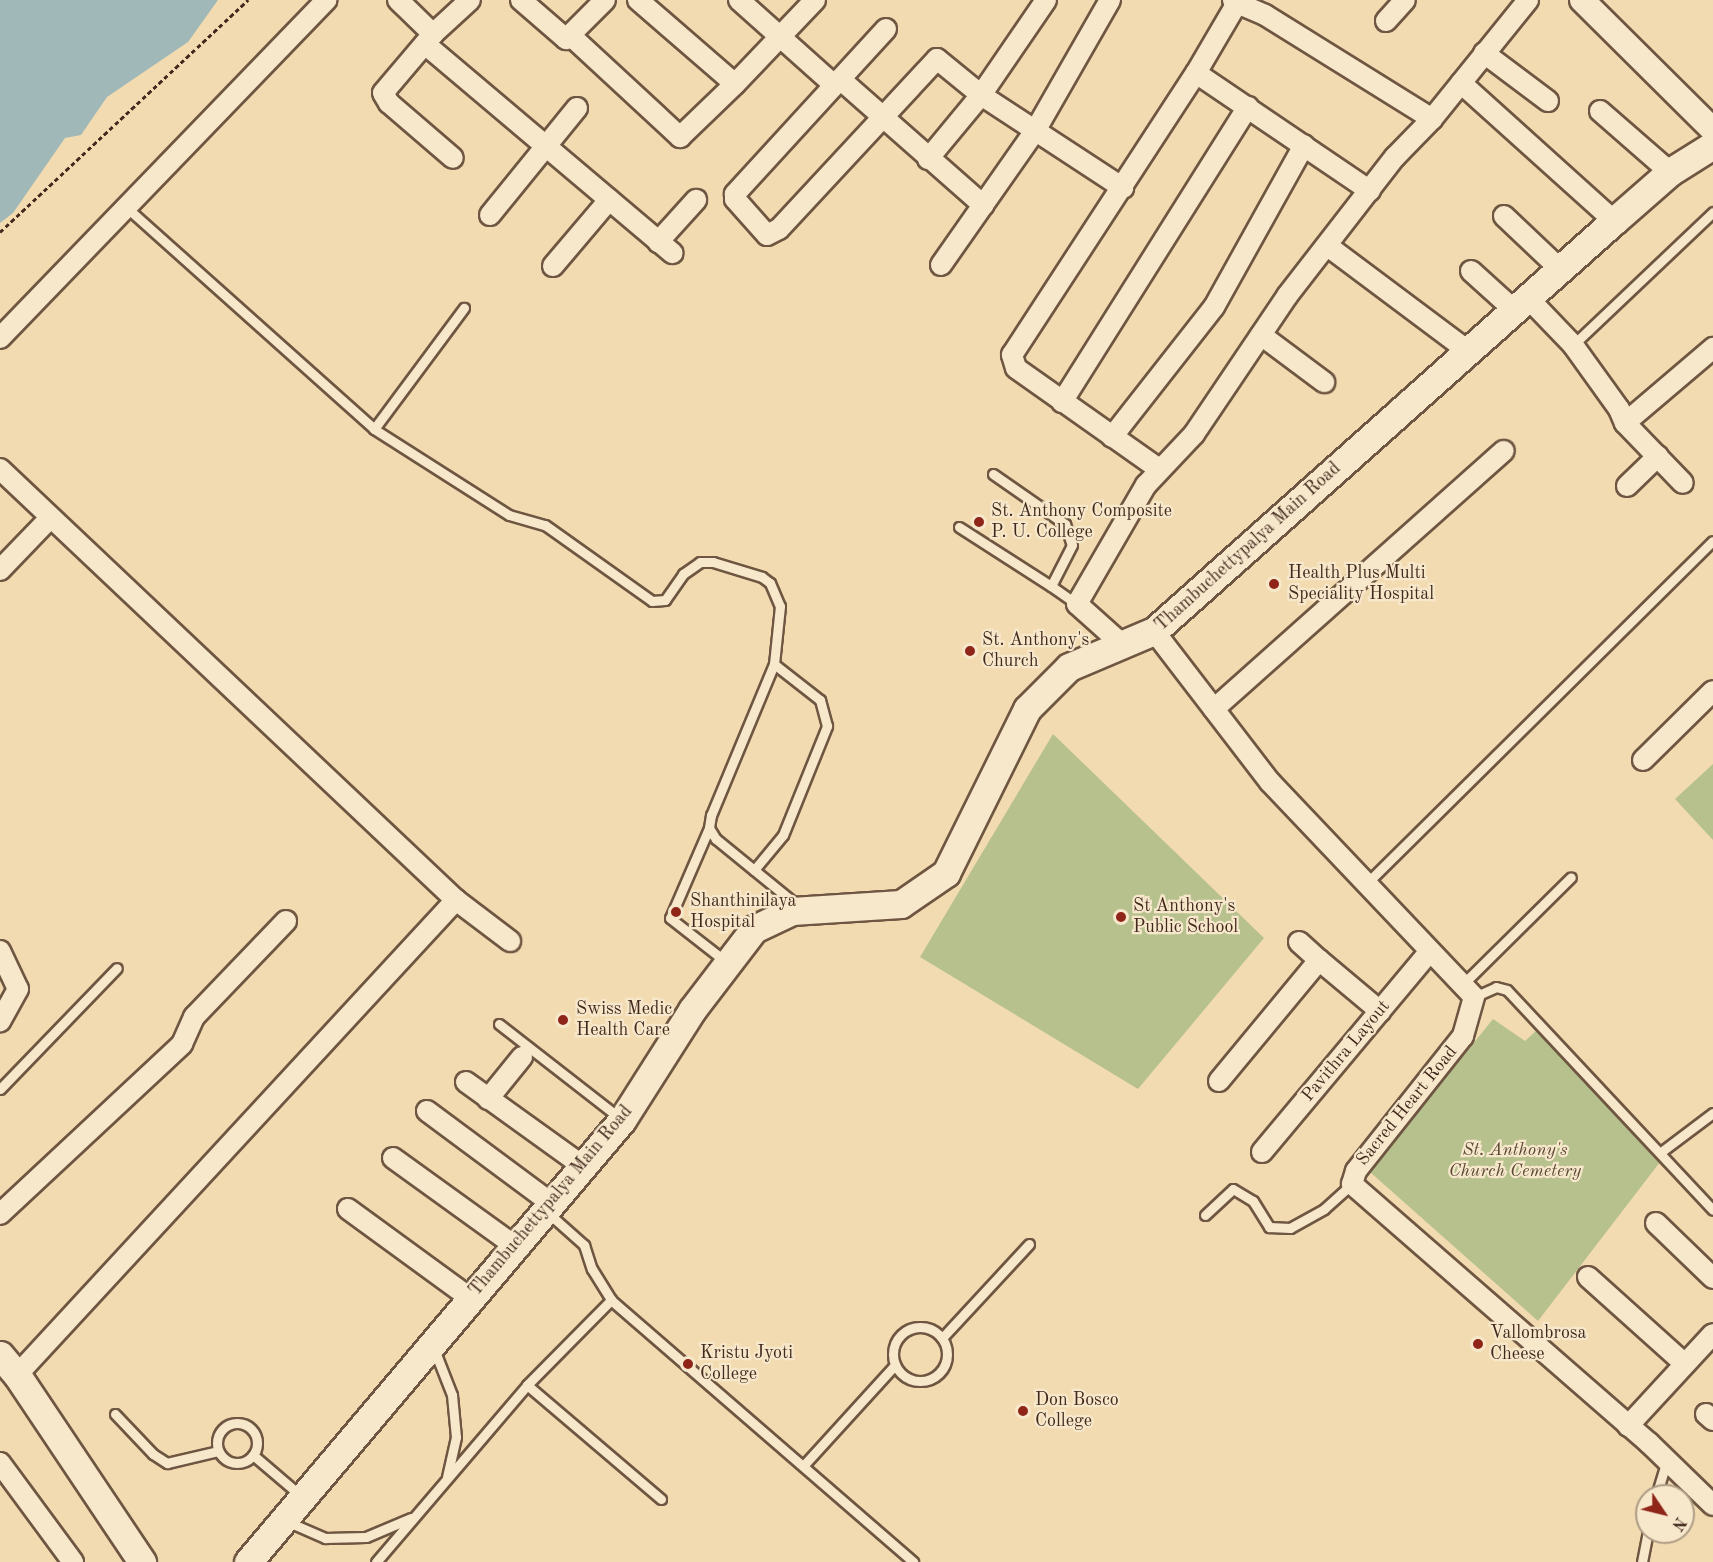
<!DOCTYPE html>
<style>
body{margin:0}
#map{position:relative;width:1713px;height:1562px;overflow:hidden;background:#f2dbb0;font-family:"Old Standard TT",serif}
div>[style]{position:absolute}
.green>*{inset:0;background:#b6c18e}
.water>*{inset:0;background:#a0b8b7}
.path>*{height:3px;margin-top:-1.5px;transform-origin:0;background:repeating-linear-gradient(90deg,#43291d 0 4.5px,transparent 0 7.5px)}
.roads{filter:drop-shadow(2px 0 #6f5642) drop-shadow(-2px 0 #6f5642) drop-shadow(0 2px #6f5642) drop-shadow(0 -2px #6f5642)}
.service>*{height:9px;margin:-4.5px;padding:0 4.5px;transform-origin:4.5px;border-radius:4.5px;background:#f7e8cc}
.service>.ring{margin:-4.5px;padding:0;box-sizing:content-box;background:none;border:9px solid #f7e8cc;border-radius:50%}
.minor>*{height:20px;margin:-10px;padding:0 10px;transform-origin:10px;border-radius:10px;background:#f7e8cc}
.tertiary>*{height:24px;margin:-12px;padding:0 12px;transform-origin:12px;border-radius:12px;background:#f7e8cc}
.secondary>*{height:27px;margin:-13.5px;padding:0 13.5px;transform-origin:13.5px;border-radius:13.5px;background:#f7e8cc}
.dots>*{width:16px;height:16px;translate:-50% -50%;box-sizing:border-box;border:3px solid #f7e8cc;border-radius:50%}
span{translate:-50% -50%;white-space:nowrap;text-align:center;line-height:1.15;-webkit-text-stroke:4.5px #f7e8cc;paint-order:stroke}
.poi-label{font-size:18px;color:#43291d}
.left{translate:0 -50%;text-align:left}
.street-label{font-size:18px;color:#43291d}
.park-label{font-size:18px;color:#5a4734;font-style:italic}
.north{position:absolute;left:1635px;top:1484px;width:60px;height:60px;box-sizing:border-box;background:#f7e8cc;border:2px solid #af9c86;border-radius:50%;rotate:125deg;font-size:16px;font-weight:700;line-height:24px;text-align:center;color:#43291d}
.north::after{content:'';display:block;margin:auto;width:21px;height:27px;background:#8f2418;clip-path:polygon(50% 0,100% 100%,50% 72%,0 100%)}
</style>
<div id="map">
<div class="green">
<div style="clip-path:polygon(1053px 734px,1264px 938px,1138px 1089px,920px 957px)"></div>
<div style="clip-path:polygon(1713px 764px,1713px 840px,1675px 799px)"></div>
<div style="clip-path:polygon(1493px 1019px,1525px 1041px,1537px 1030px,1660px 1162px,1538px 1321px,1370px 1172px)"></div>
</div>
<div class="water">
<div style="clip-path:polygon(0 0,218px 0,188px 42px,107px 97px,81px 135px,65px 138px,13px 213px,0 223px)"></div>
</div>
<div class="path">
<div style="left:0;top:232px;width:340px;rotate:-43.1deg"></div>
</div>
<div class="roads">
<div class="service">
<div style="left:126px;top:207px;width:333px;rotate:41.8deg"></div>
<div style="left:374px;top:429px;width:160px;rotate:32.5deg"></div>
<div style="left:509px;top:515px;width:37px;rotate:16deg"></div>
<div style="left:545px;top:525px;width:131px;rotate:35.4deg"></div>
<div style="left:652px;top:601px;width:13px;rotate:-4deg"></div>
<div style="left:665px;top:600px;width:32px;rotate:-55deg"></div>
<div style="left:683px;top:574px;width:21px;rotate:-35deg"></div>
<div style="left:700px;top:562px;width:13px"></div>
<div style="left:713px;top:562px;width:51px;rotate:17deg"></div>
<div style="left:762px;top:577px;width:10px;rotate:37deg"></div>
<div style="left:770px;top:583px;width:25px;rotate:67deg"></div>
<div style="left:780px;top:606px;width:58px;rotate:95.9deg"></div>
<div style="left:774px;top:664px;width:164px;rotate:112.6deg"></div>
<div style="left:711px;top:815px;width:13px;rotate:99deg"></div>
<div style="left:709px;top:828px;width:13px;rotate:58deg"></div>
<div style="left:716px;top:839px;width:104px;rotate:39.2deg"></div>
<div style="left:1573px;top:345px;width:193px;rotate:-43.5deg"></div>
<div style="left:374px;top:429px;width:151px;rotate:-53.4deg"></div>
<div style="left:993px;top:474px;width:88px;rotate:34.8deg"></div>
<div style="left:1065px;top:524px;width:22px;rotate:72deg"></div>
<div style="left:1072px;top:545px;width:46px;rotate:117.1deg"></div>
<div style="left:1051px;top:586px;width:32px;rotate:35deg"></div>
<div style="left:959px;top:527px;width:109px;rotate:32.7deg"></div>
<div style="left:709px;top:828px;width:98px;rotate:113.4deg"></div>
<div style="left:670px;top:918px;width:70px;rotate:38deg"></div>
<div style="left:754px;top:870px;width:45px;rotate:-50.4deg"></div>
<div style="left:783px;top:835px;width:118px;rotate:-68deg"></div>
<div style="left:827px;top:726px;width:27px;rotate:-105deg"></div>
<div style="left:820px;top:700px;width:58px;rotate:-142deg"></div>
<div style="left:1367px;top:883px;width:486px;rotate:-44.7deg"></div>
<div style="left:1462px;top:985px;width:153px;rotate:-44.7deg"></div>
<div style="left:1474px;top:997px;width:24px;rotate:-24deg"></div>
<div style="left:1496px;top:987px;width:11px;rotate:15deg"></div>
<div style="left:1507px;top:990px;width:301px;rotate:46.9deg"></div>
<div style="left:499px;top:1024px;width:155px;rotate:37.9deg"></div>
<div style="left:0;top:1089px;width:168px;rotate:-46deg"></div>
<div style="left:1661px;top:1152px;width:65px;rotate:-36.9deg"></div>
<div style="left:547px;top:1212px;width:50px;rotate:41.7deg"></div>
<div style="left:584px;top:1245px;width:25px;rotate:72deg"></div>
<div style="left:592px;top:1269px;width:36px;rotate:58deg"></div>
<div style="left:1205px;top:1215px;width:38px;rotate:-43deg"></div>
<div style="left:1233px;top:1189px;width:23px;rotate:31deg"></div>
<div style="left:1253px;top:1201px;width:31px;rotate:58deg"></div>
<div style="left:1269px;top:1227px;width:21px;rotate:3deg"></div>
<div style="left:1290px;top:1228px;width:39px;rotate:-29deg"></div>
<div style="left:1324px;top:1209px;width:38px;rotate:-42deg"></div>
<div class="ring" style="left:893px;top:1327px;width:45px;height:45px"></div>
<div style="left:942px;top:1338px;width:128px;rotate:-47.2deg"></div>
<div style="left:434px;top:1349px;width:49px;rotate:68.6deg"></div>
<div style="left:452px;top:1395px;width:42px;rotate:84.6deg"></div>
<div style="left:456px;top:1437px;width:41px;rotate:102.7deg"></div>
<div style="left:527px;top:1385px;width:120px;rotate:-45.3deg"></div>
<div style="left:611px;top:1300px;width:400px;rotate:40.9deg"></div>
<div style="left:115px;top:1414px;width:55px;rotate:46.5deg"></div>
<div style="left:153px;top:1454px;width:17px;rotate:33deg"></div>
<div style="left:167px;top:1463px;width:52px;rotate:-13.2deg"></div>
<div class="ring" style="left:217px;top:1423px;width:31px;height:31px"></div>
<div style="left:253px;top:1455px;width:63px;rotate:40.5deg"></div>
<div style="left:803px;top:1466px;width:137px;rotate:-47.7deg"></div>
<div style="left:1656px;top:1496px;width:38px;rotate:-73deg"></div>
<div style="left:286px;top:1521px;width:43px;rotate:23.6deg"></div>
<div style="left:325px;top:1538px;width:41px;rotate:-1.4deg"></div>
<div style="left:366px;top:1537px;width:49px;rotate:-22.9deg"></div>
<div style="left:376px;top:1562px;width:233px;rotate:-49.5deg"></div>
<div style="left:527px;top:1385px;width:176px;rotate:40.4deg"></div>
<div style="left:1642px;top:1562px;width:31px;rotate:-79deg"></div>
</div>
<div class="minor">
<div style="left:398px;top:0;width:49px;rotate:44.2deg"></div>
<div style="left:433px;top:34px;width:50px;rotate:-42.6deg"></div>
<div style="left:521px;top:0;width:60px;rotate:40.9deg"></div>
<div style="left:566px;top:39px;width:55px;rotate:-45deg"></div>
<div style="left:638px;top:0;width:128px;rotate:40.9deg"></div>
<div style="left:735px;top:84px;width:116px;rotate:-46.4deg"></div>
<div style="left:739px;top:0;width:127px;rotate:41.8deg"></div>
<div style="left:1237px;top:3px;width:30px;rotate:23deg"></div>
<div style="left:1265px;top:15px;width:197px;rotate:31.9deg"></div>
<div style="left:1386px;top:21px;width:28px;rotate:-48deg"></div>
<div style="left:886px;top:29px;width:224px;rotate:132.5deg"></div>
<div style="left:735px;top:194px;width:5px;rotate:90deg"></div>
<div style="left:735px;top:199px;width:48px;rotate:48.4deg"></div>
<div style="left:767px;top:235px;width:13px;rotate:-27deg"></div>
<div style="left:779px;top:229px;width:232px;rotate:-47.1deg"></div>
<div style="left:937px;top:59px;width:57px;rotate:39.3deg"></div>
<div style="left:981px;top:95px;width:170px;rotate:33.2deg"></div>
<div style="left:433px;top:34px;width:77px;rotate:130.3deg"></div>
<div style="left:383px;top:93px;width:12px;rotate:59deg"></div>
<div style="left:389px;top:103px;width:84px;rotate:40.7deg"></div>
<div style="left:571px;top:36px;width:149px;rotate:42.8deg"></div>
<div style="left:680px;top:137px;width:76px;rotate:-43.9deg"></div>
<div style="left:425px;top:44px;width:324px;rotate:40.2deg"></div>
<div style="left:1484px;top:53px;width:80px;rotate:36.9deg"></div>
<div style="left:1196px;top:73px;width:210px;rotate:34.1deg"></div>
<div style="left:840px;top:79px;width:191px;rotate:41.4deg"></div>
<div style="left:1461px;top:83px;width:206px;rotate:42deg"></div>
<div style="left:1600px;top:111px;width:93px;rotate:41.1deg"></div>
<div style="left:928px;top:159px;width:83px;rotate:-50.4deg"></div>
<div style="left:981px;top:95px;width:115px;rotate:-55.6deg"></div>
<div style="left:490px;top:215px;width:138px;rotate:-50.9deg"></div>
<div style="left:1504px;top:216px;width:77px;rotate:43.4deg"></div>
<div style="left:658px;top:242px;width:57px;rotate:-47.9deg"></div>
<div style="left:1329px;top:247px;width:174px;rotate:36.8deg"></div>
<div style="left:941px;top:265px;width:164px;rotate:-55deg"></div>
<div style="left:1035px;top:131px;width:151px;rotate:-60.2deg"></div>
<div style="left:553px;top:266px;width:87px;rotate:-49.7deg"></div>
<div style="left:1471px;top:271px;width:58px;rotate:42.2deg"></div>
<div style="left:1528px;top:298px;width:65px;rotate:46.2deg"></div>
<div style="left:1573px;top:345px;width:79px;rotate:54.3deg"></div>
<div style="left:1619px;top:409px;width:15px;rotate:67deg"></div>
<div style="left:1625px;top:423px;width:83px;rotate:46deg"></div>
<div style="left:1261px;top:335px;width:79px;rotate:36.7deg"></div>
<div style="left:0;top:338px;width:470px;rotate:-46deg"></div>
<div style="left:1062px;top:402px;width:349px;rotate:-57.8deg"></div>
<div style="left:1625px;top:423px;width:116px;rotate:-40.4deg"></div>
<div style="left:1112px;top:437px;width:165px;rotate:-51.9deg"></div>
<div style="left:1214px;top:307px;width:185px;rotate:-60.9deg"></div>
<div style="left:0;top:469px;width:627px;rotate:43.39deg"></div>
<div style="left:456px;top:900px;width:68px;rotate:37.2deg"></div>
<div style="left:1159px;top:469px;width:175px;rotate:-144.8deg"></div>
<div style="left:1016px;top:368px;width:14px;rotate:-107deg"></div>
<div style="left:1012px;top:355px;width:337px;rotate:-56.9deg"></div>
<div style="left:1196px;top:73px;width:81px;rotate:-59.6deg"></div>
<div style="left:1237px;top:3px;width:5px;rotate:-143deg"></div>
<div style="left:1627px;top:486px;width:43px;rotate:-44.1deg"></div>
<div style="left:0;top:570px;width:72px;rotate:-46.1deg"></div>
<div style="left:1154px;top:631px;width:190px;rotate:52.5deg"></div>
<div style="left:1270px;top:782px;width:296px;rotate:46.5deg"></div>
<div style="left:1474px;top:997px;width:41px;rotate:105.8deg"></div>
<div style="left:1463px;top:1036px;width:172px;rotate:128.4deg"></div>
<div style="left:1356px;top:1171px;width:14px;rotate:107deg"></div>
<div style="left:1352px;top:1184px;width:394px;rotate:41.1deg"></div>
<div style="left:1649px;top:1443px;width:89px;rotate:44.1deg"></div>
<div style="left:1124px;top:646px;width:63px;rotate:-138.2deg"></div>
<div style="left:1077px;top:604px;width:138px;rotate:-59.9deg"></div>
<div style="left:1146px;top:485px;width:70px;rotate:-46.7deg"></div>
<div style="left:1194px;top:434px;width:166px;rotate:-56deg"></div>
<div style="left:1287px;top:296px;width:176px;rotate:-52.2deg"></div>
<div style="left:1395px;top:157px;width:53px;rotate:-45.8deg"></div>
<div style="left:1432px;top:119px;width:153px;rotate:-51.1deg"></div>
<div style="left:1214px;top:709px;width:388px;rotate:-41.7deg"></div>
<div style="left:1643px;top:760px;width:98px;rotate:-44.6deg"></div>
<div style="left:1299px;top:942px;width:27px;rotate:42deg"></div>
<div style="left:0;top:951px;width:42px;rotate:64.7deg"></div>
<div style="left:18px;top:989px;width:37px;rotate:119deg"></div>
<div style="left:1219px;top:1081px;width:157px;rotate:-50.4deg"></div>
<div style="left:1319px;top:960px;width:80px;rotate:39.9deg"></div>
<div style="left:466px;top:1082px;width:144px;rotate:35.7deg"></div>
<div style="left:488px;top:1099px;width:54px;rotate:-51deg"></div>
<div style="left:427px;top:1111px;width:154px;rotate:36.6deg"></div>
<div style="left:1262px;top:1152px;width:262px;rotate:-50.1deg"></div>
<div style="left:393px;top:1158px;width:150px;rotate:35.8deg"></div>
<div style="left:348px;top:1209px;width:151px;rotate:36.1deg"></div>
<div style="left:0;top:1214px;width:249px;rotate:-43deg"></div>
<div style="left:182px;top:1044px;width:30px;rotate:-66deg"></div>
<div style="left:194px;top:1017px;width:133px;rotate:-46.2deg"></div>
<div style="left:1656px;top:1223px;width:79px;rotate:44deg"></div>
<div style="left:1588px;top:1277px;width:130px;rotate:41.9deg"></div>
<div style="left:17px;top:1375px;width:647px;rotate:-47.26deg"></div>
<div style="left:1706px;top:1414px;width:9px;rotate:41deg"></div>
<div style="left:1628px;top:1426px;width:125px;rotate:-47.3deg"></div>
<div style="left:0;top:1463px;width:123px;rotate:53.6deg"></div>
</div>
<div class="tertiary">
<div style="left:1582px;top:0;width:185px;rotate:44.8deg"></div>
</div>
<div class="secondary">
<div style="left:0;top:1355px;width:26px;rotate:50deg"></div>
<div style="left:17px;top:1375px;width:225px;rotate:56.2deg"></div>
<div style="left:248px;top:1562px;width:579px;rotate:-49.76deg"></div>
<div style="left:622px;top:1120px;width:130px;rotate:-57.5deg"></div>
<div style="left:692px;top:1010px;width:102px;rotate:-52.6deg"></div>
<div style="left:754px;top:929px;width:42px;rotate:-25.3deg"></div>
<div style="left:792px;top:911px;width:109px;rotate:-3.7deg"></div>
<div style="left:901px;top:904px;width:55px;rotate:-34.6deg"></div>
<div style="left:946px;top:873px;width:183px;rotate:-63.7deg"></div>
<div style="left:1027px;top:709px;width:59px;rotate:-45deg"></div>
<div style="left:1069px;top:667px;width:92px;rotate:-23deg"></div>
<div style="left:1154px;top:631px;width:616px;rotate:-41.71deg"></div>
<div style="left:1614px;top:221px;width:74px;rotate:-41.2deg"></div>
<div style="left:1670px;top:172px;width:51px;rotate:-32.1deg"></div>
</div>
</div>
<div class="dots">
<div style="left:979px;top:522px;background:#8f2418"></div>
<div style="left:1274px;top:584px;background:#8f2418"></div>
<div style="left:970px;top:651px;background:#8f2418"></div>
<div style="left:676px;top:912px;background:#8f2418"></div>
<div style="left:1121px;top:917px;background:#8f2418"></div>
<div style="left:563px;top:1020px;background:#8f2418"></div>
<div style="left:1478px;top:1344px;background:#8f2418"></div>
<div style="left:688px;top:1364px;background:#8f2418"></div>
<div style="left:1023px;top:1411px;background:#8f2418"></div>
</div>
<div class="poi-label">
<span class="left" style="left:991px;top:522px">St. Anthony Composite<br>P. U. College</span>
<span class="left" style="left:1288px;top:584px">Health Plus Multi<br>Speciality Hospital</span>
<span class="left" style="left:982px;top:651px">St. Anthony's<br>Church</span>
<span class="left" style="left:690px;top:912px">Shanthinilaya<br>Hospital</span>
<span class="left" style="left:1133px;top:917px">St Anthony's<br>Public School</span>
<span class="left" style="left:576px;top:1020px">Swiss Medic<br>Health Care</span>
<span class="left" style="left:1490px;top:1344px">Vallombrosa<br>Cheese</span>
<span class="left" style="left:700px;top:1364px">Kristu Jyoti<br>College</span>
<span class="left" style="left:1035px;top:1411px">Don Bosco<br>College</span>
</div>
<div class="street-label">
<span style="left:1248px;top:547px;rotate:-42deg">Thambuchettypalya Main Road</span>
<span style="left:1346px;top:1051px;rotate:-50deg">Pavithra Layout</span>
<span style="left:1407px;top:1106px;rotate:-51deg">Sacred Heart Road</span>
<span style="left:551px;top:1201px;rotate:-50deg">Thambuchettypalya Main Road</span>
</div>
<div class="park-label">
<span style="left:1515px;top:1161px">St. Anthony's<br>Church Cemetery</span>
</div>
<div class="north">N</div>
</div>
